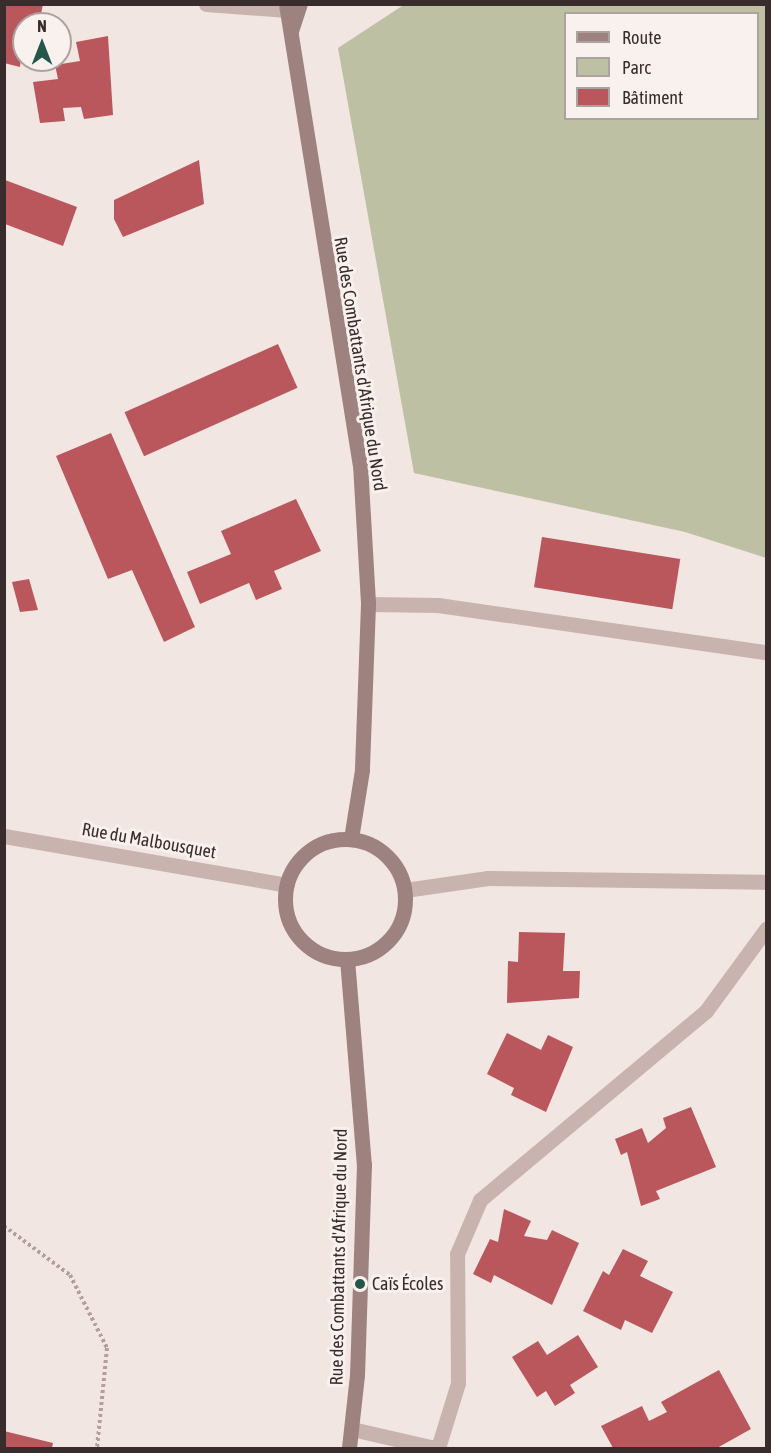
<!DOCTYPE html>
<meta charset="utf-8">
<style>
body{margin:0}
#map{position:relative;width:771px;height:1453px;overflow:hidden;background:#f2e6e2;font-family:"Asap Condensed",sans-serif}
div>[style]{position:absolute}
.green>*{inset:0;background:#bec0a3}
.building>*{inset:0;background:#ba575c;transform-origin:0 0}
.path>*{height:4px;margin-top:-2px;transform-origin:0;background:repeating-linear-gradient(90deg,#b59d99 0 3px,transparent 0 6px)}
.lane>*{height:15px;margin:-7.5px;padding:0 7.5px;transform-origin:7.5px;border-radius:7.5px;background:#c9b3af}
.street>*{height:15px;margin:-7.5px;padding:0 7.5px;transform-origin:7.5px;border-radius:7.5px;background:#c9b3af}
.secondary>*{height:15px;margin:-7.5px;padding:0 7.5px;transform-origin:7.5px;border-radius:7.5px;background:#9d8280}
.secondary>.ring{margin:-7.5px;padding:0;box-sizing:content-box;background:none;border:15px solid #9d8280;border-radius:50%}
.dots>*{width:16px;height:16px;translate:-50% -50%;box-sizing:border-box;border:3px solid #f9f1ee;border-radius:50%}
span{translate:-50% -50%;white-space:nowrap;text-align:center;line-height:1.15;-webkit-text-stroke:6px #f9f1ee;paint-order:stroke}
.street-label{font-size:18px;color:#392c2c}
.poi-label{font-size:18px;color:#392c2c}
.left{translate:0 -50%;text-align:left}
.frame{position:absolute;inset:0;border:6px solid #392c2c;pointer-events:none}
.legend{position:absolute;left:564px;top:12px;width:195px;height:108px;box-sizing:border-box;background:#f9f1ee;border:2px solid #aca2a0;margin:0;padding:8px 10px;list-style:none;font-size:18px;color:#392c2c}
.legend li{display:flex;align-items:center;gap:12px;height:30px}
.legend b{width:30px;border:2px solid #aca2a0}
.north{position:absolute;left:12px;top:12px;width:60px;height:60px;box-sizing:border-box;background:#f9f1ee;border:2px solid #aca2a0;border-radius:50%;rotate:0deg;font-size:16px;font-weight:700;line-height:24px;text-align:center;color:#392c2c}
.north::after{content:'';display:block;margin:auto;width:21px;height:27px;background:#25564b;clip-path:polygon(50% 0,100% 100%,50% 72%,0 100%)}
</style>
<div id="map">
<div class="green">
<div style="clip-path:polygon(evenodd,405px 4px,766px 5px,766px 558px,685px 532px,414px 473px,338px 48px,405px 4px,566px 14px,758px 14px,758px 118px,566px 118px,566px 14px)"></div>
</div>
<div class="building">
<div style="clip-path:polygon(4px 4px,43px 4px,39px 24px,24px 24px,20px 67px,4px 63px)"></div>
<div style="clip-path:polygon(108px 36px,113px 115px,84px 119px,81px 107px,63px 108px,65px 121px,40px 123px,33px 82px,58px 79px,55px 65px,80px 61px,76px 42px)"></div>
<div style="clip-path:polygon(199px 160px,204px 204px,123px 237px,114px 219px,114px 200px)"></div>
<div style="clip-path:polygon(5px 180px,77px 207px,63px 246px,5px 224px)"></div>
<div style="left:278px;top:344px;width:48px;height:168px;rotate:66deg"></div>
<div style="clip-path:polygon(111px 433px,195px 627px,164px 642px,132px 570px,108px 579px,56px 456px)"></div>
<div style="clip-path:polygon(296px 499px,321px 551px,274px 571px,282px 589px,256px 600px,249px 583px,200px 604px,187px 572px,231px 554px,221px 531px)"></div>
<div style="left:542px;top:537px;width:140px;height:51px;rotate:9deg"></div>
<div style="clip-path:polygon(29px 579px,38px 610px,20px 612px,12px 582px)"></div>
<div style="clip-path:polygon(519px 932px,565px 933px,563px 971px,580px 971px,579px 998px,507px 1003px,508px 961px,518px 962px)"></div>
<div style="clip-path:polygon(507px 1033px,541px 1050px,548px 1035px,573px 1047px,546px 1112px,511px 1095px,514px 1088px,487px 1074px)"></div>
<div style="clip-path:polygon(691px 1107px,716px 1167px,656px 1191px,660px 1199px,641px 1206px,627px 1152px,621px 1155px,615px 1139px,642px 1128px,648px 1143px,666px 1128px,663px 1118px)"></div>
<div style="clip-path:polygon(504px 1209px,531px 1221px,524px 1236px,547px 1240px,552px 1230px,579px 1243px,552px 1305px,494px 1275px,491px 1283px,473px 1274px,490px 1239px,498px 1242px)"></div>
<div style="clip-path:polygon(623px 1249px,648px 1261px,640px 1276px,673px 1292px,652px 1333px,625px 1320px,621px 1330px,583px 1311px,603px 1271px,609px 1275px)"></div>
<div style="clip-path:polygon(578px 1335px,598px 1367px,570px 1385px,575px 1393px,555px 1406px,546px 1391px,537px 1397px,512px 1357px,538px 1341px,547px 1355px)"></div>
<div style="clip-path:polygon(719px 1370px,751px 1429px,717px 1448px,613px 1448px,601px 1426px,642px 1406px,649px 1421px,667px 1412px,661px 1402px)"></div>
<div style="clip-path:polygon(4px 1431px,53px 1443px,52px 1448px,4px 1448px)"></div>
</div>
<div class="path">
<div style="left:4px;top:1226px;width:82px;rotate:36.6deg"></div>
<div style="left:70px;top:1275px;width:82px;rotate:63.1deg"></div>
<div style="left:107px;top:1348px;width:100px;rotate:95.7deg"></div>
</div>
<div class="lane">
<div style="left:352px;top:1429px;width:84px;rotate:13deg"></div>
<div style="left:438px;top:1448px;width:68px;rotate:-72.9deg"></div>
<div style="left:458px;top:1383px;width:129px;rotate:-90.4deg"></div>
<div style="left:457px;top:1254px;width:59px;rotate:-66.9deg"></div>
<div style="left:480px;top:1200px;width:295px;rotate:-39.9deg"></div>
<div style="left:706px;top:1011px;width:102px;rotate:-53.8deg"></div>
</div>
<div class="street">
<div style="left:206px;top:4px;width:81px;rotate:4.2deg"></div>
<div style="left:368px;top:604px;width:70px;rotate:0.8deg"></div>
<div style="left:438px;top:605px;width:331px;rotate:8.2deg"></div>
<div style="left:4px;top:836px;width:287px;rotate:9.8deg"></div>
<div style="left:405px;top:890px;width:84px;rotate:-8.2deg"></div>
<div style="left:488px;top:878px;width:278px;rotate:0.8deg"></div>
</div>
<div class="secondary">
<div style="left:286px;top:4px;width:466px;rotate:80.9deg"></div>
<div style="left:360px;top:464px;width:140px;rotate:86.7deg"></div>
<div style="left:368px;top:604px;width:166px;rotate:92.1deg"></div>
<div style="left:362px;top:770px;width:70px;rotate:99.1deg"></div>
<div style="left:291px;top:31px;width:28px;rotate:-72deg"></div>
<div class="ring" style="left:285px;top:839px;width:105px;height:105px"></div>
<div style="left:347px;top:959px;width:206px;rotate:85.3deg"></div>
<div style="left:364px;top:1164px;width:211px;rotate:91.9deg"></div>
<div style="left:357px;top:1375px;width:73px;rotate:96.3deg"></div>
</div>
<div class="dots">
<div style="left:360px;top:1284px;background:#25564b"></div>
</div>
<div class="street-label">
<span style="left:360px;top:364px;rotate:81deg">Rue des Combattants d'Afrique du Nord</span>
<span style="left:149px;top:841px;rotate:10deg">Rue du Malbousquet</span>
<span style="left:339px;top:1257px;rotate:-89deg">Rue des Combattants d'Afrique du Nord</span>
</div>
<div class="poi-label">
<span class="left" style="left:372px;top:1284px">Caïs Écoles</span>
</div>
<div class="frame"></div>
<ul class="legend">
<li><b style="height:8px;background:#9d8280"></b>Route</li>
<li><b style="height:16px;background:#bec0a3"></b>Parc</li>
<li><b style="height:16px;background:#ba575c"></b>Bâtiment</li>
</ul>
<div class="north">N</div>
</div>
